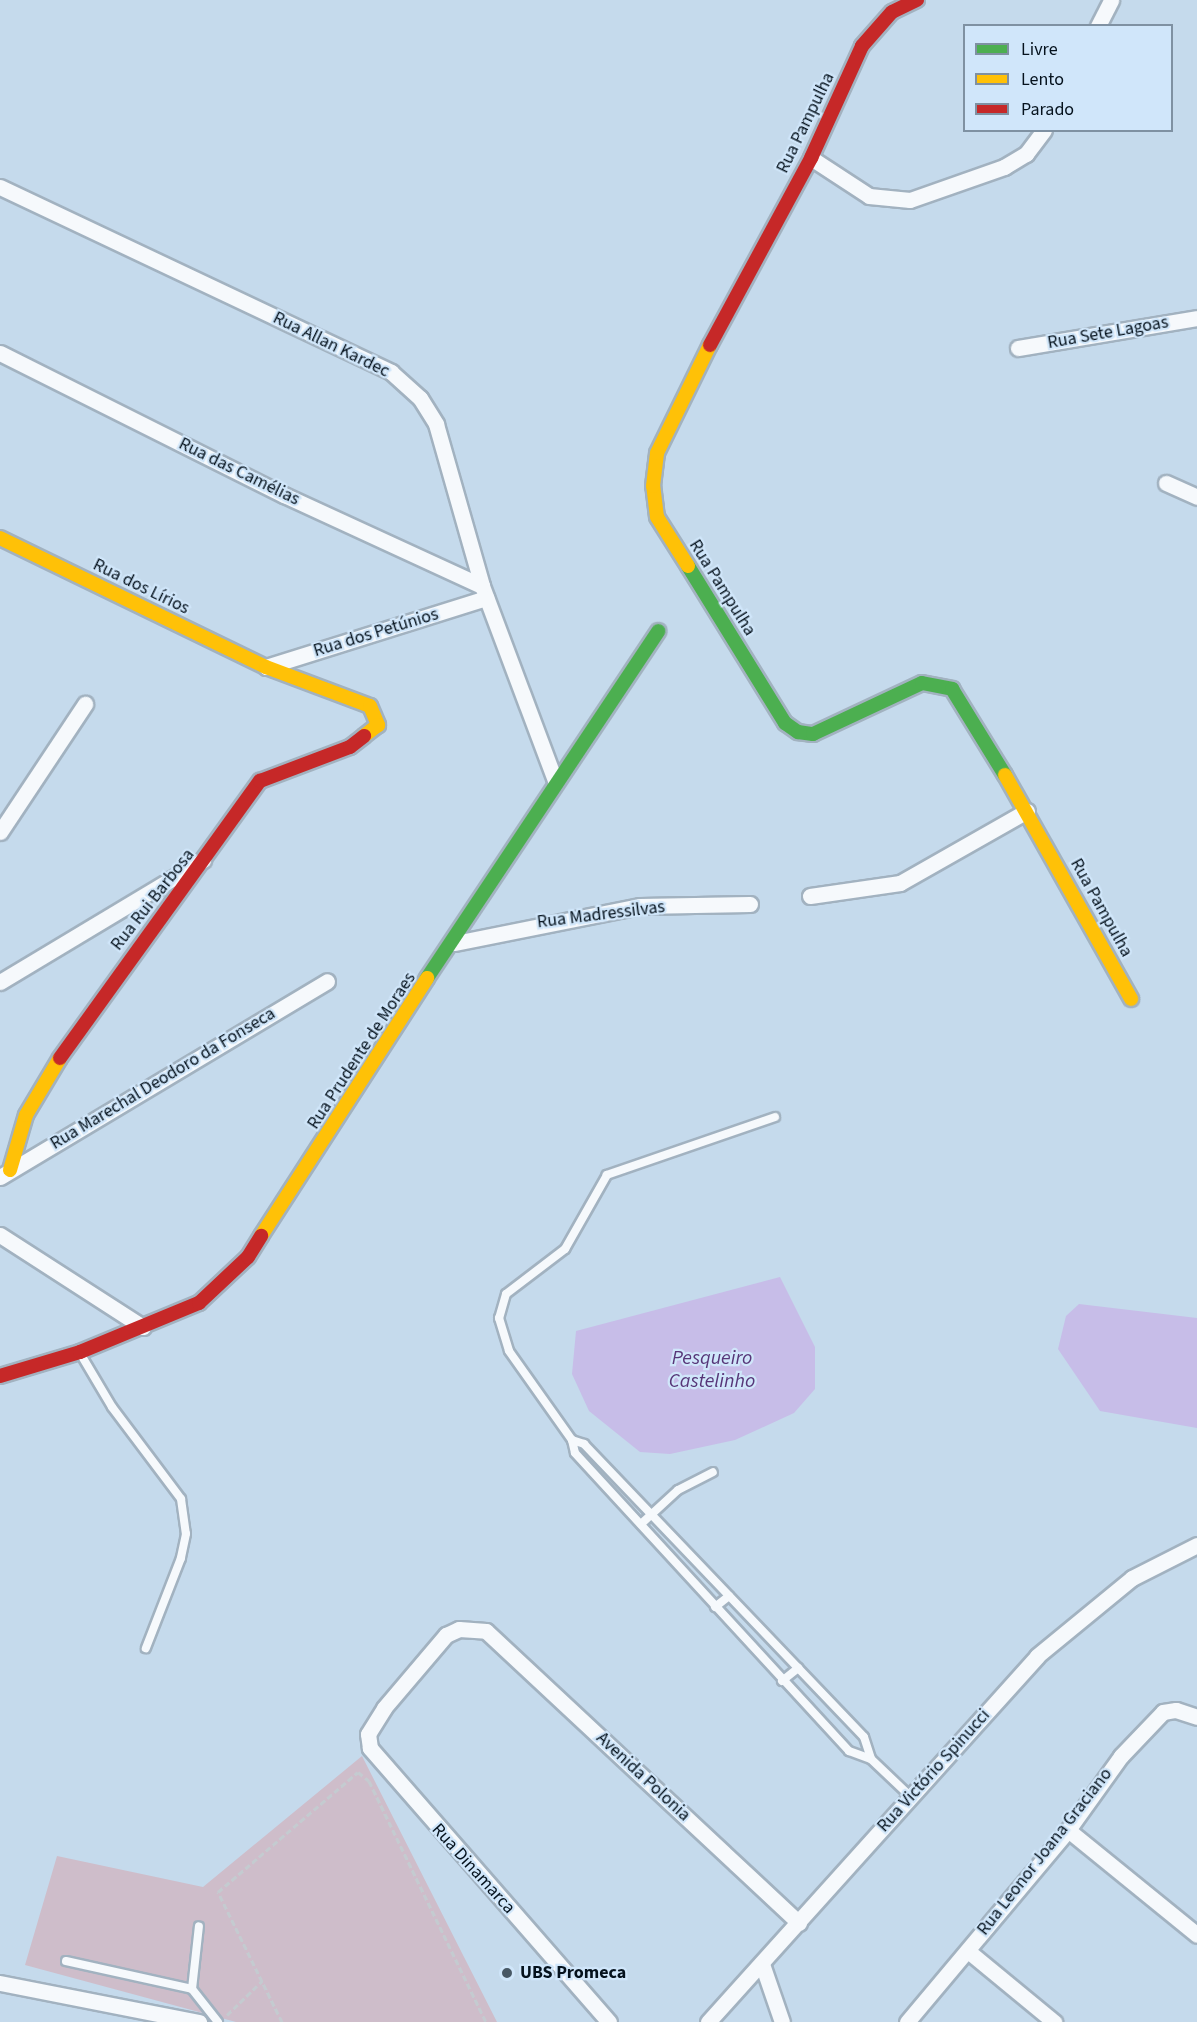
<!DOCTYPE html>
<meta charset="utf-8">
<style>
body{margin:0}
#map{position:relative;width:1197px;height:2022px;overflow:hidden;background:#c5daec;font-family:"Source Sans 3",sans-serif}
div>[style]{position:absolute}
.green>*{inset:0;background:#cebdca}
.water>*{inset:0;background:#c7bde8}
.path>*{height:3px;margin-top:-1.5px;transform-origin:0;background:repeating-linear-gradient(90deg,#c4cbd0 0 6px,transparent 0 9px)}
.roads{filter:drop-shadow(2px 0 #a2b2c0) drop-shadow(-2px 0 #a2b2c0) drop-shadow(0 2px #a2b2c0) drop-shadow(0 -2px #a2b2c0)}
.lane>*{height:8px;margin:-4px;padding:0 4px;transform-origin:4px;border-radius:4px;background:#f6f9fc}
.street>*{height:15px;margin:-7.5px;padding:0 7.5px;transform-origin:7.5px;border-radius:7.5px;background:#f6f9fc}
.fast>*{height:14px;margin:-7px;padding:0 7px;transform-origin:7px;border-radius:7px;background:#4caf50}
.slow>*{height:14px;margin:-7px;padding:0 7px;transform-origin:7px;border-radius:7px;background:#ffc107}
.jam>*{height:14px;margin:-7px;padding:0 7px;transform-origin:7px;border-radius:7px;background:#c62828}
.dots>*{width:16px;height:16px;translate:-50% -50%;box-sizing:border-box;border:3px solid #d0e6fa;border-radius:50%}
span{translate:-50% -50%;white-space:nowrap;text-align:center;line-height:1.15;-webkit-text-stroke:4.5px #d0e6fa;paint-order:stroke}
.street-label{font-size:18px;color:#05121d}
.poi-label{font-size:18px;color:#05121d;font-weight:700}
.left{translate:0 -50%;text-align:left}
.water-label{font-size:20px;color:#573678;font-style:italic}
.legend{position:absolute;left:963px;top:24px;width:210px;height:108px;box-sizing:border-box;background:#d0e6fa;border:2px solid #7f91a2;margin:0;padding:8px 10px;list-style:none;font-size:18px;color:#05121d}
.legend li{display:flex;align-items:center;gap:12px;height:30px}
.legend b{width:30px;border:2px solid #7f91a2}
</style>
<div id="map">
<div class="green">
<div style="clip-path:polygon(362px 1756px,497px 2022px,236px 2022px,25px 1965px,57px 1856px,203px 1887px)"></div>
</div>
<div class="water">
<div style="clip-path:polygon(780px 1277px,815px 1347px,815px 1389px,794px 1413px,735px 1440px,670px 1454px,640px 1452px,589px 1411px,572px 1374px,576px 1331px)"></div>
<div style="clip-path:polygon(1079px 1304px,1197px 1318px,1197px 1428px,1100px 1411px,1058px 1349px,1066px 1316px)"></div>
</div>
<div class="path">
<div style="left:227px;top:2015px;width:49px;rotate:-44.2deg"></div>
<div style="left:282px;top:2022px;width:145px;rotate:-116.2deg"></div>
<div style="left:218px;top:1892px;width:184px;rotate:-40.6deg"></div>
<div style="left:358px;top:1772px;width:14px;rotate:39deg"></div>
<div style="left:369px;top:1781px;width:268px;rotate:64.1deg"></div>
</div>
<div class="roads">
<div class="lane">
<div style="left:775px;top:1117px;width:178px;rotate:161deg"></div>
<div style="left:607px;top:1175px;width:85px;rotate:119.6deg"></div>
<div style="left:565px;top:1249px;width:74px;rotate:142.7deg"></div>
<div style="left:506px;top:1294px;width:25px;rotate:106deg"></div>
<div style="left:499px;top:1318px;width:34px;rotate:73deg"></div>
<div style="left:509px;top:1351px;width:109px;rotate:54.7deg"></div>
<div style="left:572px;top:1440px;width:13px;rotate:77deg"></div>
<div style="left:575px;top:1453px;width:405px;rotate:47.4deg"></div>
<div style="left:849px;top:1751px;width:23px;rotate:20deg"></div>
<div style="left:871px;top:1759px;width:55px;rotate:43.5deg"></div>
<div style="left:80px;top:1353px;width:63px;rotate:59.3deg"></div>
<div style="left:112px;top:1407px;width:115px;rotate:53.1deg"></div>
<div style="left:181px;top:1499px;width:35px;rotate:82deg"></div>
<div style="left:186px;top:1534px;width:25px;rotate:102deg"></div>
<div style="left:181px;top:1558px;width:97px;rotate:111.3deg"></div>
<div style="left:572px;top:1440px;width:13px;rotate:18deg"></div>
<div style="left:584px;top:1444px;width:405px;rotate:46.3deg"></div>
<div style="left:864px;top:1737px;width:23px;rotate:72deg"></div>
<div style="left:641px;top:1524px;width:50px;rotate:-42.6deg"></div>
<div style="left:678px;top:1490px;width:39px;rotate:-27deg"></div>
<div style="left:715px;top:1607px;width:18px;rotate:-38deg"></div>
<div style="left:782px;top:1681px;width:21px;rotate:-39deg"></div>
<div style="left:66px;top:1961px;width:129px;rotate:12.5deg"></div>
<div style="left:192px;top:1989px;width:42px;rotate:51.8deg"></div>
<div style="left:192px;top:1989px;width:63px;rotate:-83.7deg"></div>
</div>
<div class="street">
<div style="left:1098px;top:26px;width:29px;rotate:-63deg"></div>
<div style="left:811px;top:158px;width:69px;rotate:33.2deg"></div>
<div style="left:869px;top:196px;width:41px;rotate:5.6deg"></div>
<div style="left:910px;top:200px;width:100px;rotate:-19.3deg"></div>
<div style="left:1004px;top:167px;width:26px;rotate:-31deg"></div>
<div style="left:1026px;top:154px;width:30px;rotate:-53deg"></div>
<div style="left:0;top:187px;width:433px;rotate:25.3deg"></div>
<div style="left:391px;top:372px;width:39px;rotate:42deg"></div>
<div style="left:420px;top:398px;width:31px;rotate:58deg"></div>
<div style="left:436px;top:424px;width:168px;rotate:74.1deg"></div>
<div style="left:482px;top:586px;width:207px;rotate:69.4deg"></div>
<div style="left:1018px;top:348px;width:181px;rotate:-9.5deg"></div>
<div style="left:0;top:353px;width:318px;rotate:26.6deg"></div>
<div style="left:284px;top:495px;width:218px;rotate:24.7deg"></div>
<div style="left:1166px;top:483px;width:34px;rotate:24deg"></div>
<div style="left:266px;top:667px;width:231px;rotate:-17.4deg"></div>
<div style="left:0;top:832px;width:154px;rotate:-56.4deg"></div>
<div style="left:810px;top:896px;width:91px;rotate:-8.2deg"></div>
<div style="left:900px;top:883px;width:146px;rotate:-29.6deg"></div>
<div style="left:455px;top:943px;width:189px;rotate:-11.3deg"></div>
<div style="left:640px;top:906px;width:110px;rotate:-1deg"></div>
<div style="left:0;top:982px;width:237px;rotate:-31deg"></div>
<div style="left:0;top:1177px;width:381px;rotate:-30.9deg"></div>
<div style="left:0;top:1235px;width:170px;rotate:32.8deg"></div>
<div style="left:1068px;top:1830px;width:166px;rotate:39.1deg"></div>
<div style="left:968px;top:1951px;width:112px;rotate:39.5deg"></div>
<div style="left:762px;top:1964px;width:61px;rotate:71deg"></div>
<div style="left:0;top:1983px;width:203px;rotate:11.1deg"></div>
<div style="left:609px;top:2022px;width:364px;rotate:-131.1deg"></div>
<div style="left:370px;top:1748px;width:14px;rotate:-98deg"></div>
<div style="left:368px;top:1734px;width:31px;rotate:-58deg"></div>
<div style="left:384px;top:1708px;width:96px;rotate:-49.7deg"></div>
<div style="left:446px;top:1635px;width:14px;rotate:-25deg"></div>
<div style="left:459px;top:1629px;width:27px;rotate:4deg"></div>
<div style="left:486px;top:1631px;width:428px;rotate:43deg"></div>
<div style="left:708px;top:2022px;width:492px;rotate:-48deg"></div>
<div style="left:1037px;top:1656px;width:123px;rotate:-39.4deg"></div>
<div style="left:1132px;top:1578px;width:73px;rotate:-26.9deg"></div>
<div style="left:907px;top:2022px;width:251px;rotate:-50deg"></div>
<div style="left:1068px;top:1830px;width:91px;rotate:-54.4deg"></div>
<div style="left:1121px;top:1756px;width:61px;rotate:-46.3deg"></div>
<div style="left:1163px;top:1712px;width:13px;rotate:-9deg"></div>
<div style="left:1176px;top:1710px;width:22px;rotate:18deg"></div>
</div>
<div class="fast">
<div style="left:688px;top:566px;width:185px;rotate:58.3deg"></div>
<div style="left:785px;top:723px;width:16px;rotate:35deg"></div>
<div style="left:798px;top:732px;width:15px;rotate:8deg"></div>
<div style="left:813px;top:734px;width:120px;rotate:-25.1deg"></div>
<div style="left:922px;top:683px;width:31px;rotate:11deg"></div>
<div style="left:952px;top:689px;width:101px;rotate:58.4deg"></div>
<div style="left:427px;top:978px;width:417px;rotate:-56.3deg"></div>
</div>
<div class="slow">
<div style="left:0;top:538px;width:296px;rotate:25.9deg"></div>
<div style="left:266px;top:667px;width:111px;rotate:20.6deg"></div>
<div style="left:370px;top:706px;width:21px;rotate:67deg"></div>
<div style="left:378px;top:725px;width:18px;rotate:142deg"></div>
<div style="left:688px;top:566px;width:58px;rotate:-122.3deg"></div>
<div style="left:657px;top:517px;width:31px;rotate:-97deg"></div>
<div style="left:653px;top:486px;width:33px;rotate:-83deg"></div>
<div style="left:657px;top:453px;width:120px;rotate:-63.9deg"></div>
<div style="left:1005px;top:775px;width:257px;rotate:60.6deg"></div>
<div style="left:10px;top:1170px;width:57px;rotate:-73.8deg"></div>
<div style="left:26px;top:1115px;width:66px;rotate:-59.2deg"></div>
<div style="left:261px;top:1236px;width:307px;rotate:-57.2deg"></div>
</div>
<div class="jam">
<div style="left:710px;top:345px;width:213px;rotate:-61.6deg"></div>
<div style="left:811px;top:158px;width:123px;rotate:-65.5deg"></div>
<div style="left:862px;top:46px;width:45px;rotate:-48.6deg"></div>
<div style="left:892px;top:12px;width:28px;rotate:-26deg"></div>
<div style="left:60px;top:1058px;width:342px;rotate:-54.2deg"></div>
<div style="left:260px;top:781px;width:96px;rotate:-20.7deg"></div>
<div style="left:350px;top:747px;width:18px;rotate:-38deg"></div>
<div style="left:0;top:1376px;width:84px;rotate:-16.7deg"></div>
<div style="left:80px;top:1352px;width:129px;rotate:-22.4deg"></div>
<div style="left:199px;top:1303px;width:67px;rotate:-43.2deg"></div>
<div style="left:248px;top:1257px;width:25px;rotate:-58deg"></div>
</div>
</div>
<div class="dots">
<div style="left:507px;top:1973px;background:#485865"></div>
</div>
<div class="street-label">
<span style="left:806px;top:123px;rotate:-64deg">Rua Pampulha</span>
<span style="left:1108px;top:333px;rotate:-10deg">Rua Sete Lagoas</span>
<span style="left:331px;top:345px;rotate:26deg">Rua Allan Kardec</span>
<span style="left:239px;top:472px;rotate:26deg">Rua das Camélias</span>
<span style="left:141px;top:587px;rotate:26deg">Rua dos Lírios</span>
<span style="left:722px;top:588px;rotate:58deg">Rua Pampulha</span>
<span style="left:376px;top:633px;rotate:-17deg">Rua dos Petúnios</span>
<span style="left:153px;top:900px;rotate:-52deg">Rua Rui Barbosa</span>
<span style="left:1101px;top:908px;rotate:61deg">Rua Pampulha</span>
<span style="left:601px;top:915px;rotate:-7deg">Rua Madressilvas</span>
<span style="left:362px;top:1051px;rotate:-57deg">Rua Prudente de Moraes</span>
<span style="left:163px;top:1079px;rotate:-31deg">Rua Marechal Deodoro da Fonseca</span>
<span style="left:934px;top:1771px;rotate:-48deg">Rua Victório Spinucci</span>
<span style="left:643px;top:1777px;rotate:43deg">Avenida Polonia</span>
<span style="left:1045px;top:1852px;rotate:-52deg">Rua Leonor Joana Graciano</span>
<span style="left:473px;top:1869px;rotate:48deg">Rua Dinamarca</span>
</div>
<div class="poi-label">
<span class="left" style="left:520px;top:1973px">UBS Promeca</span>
</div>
<div class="water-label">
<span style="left:712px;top:1370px">Pesqueiro<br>Castelinho</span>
</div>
<ul class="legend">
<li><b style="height:8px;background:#4caf50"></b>Livre</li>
<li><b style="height:8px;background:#ffc107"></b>Lento</li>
<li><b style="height:8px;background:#c62828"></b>Parado</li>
</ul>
</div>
